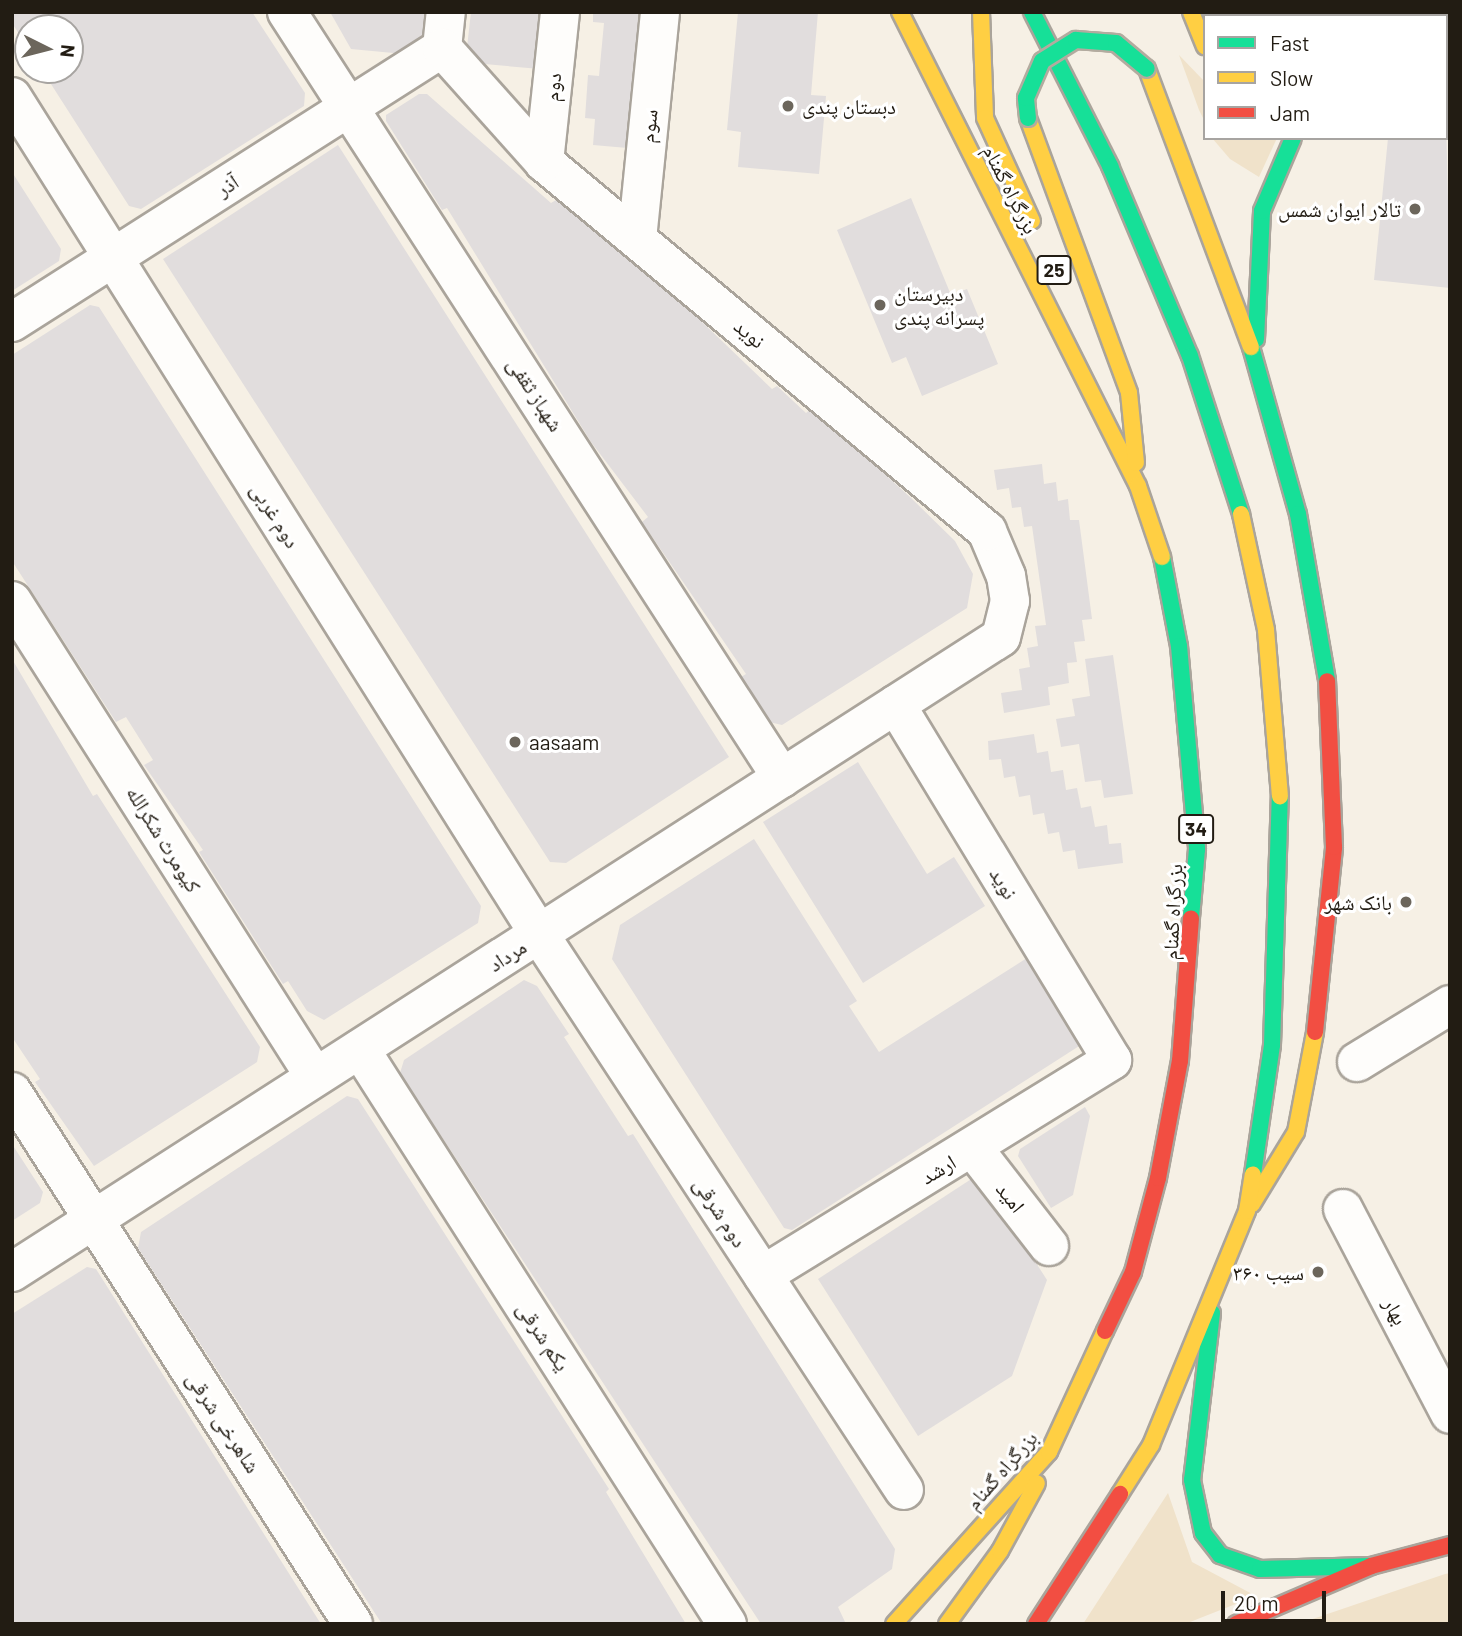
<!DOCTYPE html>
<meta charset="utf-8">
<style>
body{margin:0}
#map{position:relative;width:1462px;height:1636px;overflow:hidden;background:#f6f0e5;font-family:Barlow,"Noto Naskh Arabic",sans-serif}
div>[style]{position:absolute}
.green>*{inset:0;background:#f0e2ca}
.building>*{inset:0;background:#e1dddd}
.roads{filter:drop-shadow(2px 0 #aaa49b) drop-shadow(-2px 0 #aaa49b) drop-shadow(0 2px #aaa49b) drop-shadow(0 -2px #aaa49b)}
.street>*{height:38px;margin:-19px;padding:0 19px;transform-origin:19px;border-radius:19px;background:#fefdfb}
.fast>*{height:16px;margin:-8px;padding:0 8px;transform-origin:8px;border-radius:8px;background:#16e098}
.slow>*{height:16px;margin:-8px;padding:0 8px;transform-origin:8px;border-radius:8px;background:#ffcf43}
.jam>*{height:16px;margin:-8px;padding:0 8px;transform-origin:8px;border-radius:8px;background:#f24e42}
.bridges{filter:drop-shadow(2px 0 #b3ab9f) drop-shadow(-2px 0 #b3ab9f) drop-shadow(0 2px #b3ab9f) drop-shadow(0 -2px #b3ab9f)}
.fast-bridge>*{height:16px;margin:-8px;padding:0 8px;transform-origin:8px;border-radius:8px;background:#16e098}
.dots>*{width:19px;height:19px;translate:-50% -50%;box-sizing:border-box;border:4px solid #fff;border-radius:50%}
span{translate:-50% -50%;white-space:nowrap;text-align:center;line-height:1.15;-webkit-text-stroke:6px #fff;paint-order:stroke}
.shield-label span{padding:2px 5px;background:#fff;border:2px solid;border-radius:5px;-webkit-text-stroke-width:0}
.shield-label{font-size:19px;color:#221c13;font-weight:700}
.street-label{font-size:21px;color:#221c13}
.poi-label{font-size:21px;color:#221c13}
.left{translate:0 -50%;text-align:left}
.right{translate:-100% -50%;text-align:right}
.frame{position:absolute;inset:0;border:14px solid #221c13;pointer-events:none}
.legend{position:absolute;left:1203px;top:14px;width:245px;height:126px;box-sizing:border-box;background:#fff;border:2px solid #a7a4a1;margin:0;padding:9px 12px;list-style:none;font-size:21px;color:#221c13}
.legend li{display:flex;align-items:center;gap:14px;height:35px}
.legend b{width:35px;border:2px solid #a7a4a1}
.north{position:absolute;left:14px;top:14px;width:70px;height:70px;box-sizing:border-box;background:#fff;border:2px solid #a7a4a1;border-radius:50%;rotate:96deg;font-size:19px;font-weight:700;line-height:28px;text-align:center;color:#221c13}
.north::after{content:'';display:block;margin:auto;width:24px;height:32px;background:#6c665c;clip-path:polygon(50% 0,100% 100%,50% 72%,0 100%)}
.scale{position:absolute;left:1221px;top:1591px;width:105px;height:32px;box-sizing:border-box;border:4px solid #221c13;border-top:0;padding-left:9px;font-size:21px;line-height:24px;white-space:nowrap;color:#221c13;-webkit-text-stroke:5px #fff;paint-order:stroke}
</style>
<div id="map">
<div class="green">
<div style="clip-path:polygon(1179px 55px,1205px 82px,1205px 122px,1199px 110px)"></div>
<div style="clip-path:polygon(1212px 138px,1277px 138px,1259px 177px,1230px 159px)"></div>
<div style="clip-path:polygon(1168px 1493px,1192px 1562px,1256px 1596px,1185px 1624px,1083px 1624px)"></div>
<div style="clip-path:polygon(1450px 1573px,1450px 1624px,1298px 1624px,1445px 1574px)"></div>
</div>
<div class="building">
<div style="clip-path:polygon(12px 12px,252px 12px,305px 93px,304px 106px,141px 209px,129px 206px,42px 70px,70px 70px,70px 28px,28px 28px,28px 48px,12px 23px)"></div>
<div style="clip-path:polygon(330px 12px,429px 12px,425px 56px,351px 49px)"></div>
<div style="clip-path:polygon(471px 12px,545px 12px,540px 69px,473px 63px,466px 56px)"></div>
<div style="clip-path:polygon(593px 12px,651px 12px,639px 149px,593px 145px,595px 119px,585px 118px,588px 75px,599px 76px,604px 23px,593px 22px)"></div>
<div style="clip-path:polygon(738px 12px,818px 12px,811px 95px,826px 96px,819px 174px,738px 167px,741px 132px,727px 130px)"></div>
<div style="clip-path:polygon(419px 94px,427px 94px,551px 203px,556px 200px,677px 298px,772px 389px,777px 386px,806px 413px,812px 408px,910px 497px,955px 541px,973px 574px,967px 608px,782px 725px,769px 722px,741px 677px,746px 674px,642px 522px,648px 517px,591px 442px,447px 208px,442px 210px,386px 121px,386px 115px)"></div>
<div style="clip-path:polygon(1446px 114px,1450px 288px,1374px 280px,1388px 138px,1446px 138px)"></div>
<div style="clip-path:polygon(338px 145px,729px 757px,566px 863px,550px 862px,163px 259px)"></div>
<div style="clip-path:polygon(12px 172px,61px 249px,59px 261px,12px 291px)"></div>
<div style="clip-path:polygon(911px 198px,951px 295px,967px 289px,998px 364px,922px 396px,906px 357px,892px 363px,837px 230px)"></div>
<div style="clip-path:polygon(90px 305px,99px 307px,481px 906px,478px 923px,324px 1020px,307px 1011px,288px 981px,283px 984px,199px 852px,203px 850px,144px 765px,153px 760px,126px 717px,116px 722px,12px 561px,12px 355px)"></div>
<div style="clip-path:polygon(1042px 464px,1044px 484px,1056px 482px,1058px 501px,1068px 499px,1070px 520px,1079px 520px,1092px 619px,1082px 620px,1085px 641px,1074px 642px,1077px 662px,1067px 663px,1069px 683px,1048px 687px,1050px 705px,1004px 713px,1001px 693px,1022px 690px,1019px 669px,1030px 667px,1027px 648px,1038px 646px,1035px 626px,1046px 625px,1032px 526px,1024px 527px,1021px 507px,1012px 508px,1009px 488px,997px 490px,994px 470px)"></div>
<div style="clip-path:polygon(1113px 655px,1133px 794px,1104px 798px,1101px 780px,1085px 782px,1079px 744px,1061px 747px,1056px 719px,1075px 716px,1072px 699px,1090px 696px,1085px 659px)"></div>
<div style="clip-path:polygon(12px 659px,93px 796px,97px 794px,260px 1047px,257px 1062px,94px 1166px,40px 1089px,35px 1082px,40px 1079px,12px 1037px)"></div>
<div style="clip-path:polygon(1034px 734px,1037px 753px,1048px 751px,1051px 772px,1063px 770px,1066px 790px,1077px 788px,1081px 808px,1091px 806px,1095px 827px,1107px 825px,1109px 844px,1121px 843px,1123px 863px,1078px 869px,1075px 850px,1063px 852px,1059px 832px,1048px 834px,1044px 813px,1033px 815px,1030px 795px,1019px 797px,1015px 776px,1004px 778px,1001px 759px,989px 760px,988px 741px)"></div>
<div style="clip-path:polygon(858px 762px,927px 874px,954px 857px,985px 906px,863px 983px,763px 822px)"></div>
<div style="clip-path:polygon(754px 839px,857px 1001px,849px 1006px,879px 1052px,1030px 956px,1080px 988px,1089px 982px,1108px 1012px,1101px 1032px,792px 1230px,784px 1228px,612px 959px,620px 925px)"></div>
<div style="clip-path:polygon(524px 980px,537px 986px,569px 1034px,564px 1037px,628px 1136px,633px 1134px,895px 1549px,892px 1569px,838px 1607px,846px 1624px,761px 1624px,400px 1073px,404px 1060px)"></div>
<div style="clip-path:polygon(347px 1096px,358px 1099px,609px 1489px,606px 1492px,686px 1624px,382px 1624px,138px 1248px,141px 1232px)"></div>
<div style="clip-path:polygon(1085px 1107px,1090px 1116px,1073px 1195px,1051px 1208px,1018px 1156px,1020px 1149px)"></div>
<div style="clip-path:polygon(12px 1144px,43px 1192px,40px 1203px,12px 1221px)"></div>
<div style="clip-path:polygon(979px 1174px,1047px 1280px,1012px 1376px,918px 1436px,818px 1279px)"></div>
<div style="clip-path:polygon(87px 1267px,96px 1269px,321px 1624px,12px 1624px,12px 1314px)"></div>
</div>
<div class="roads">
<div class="street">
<div style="left:287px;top:12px;width:912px;rotate:57.13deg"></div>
<div style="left:442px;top:48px;width:36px;rotate:-84deg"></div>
<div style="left:12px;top:97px;width:989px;rotate:57.8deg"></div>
<div style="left:539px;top:934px;width:665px;rotate:56.72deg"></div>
<div style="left:544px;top:162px;width:151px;rotate:-83.9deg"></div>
<div style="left:637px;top:239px;width:228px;rotate:-84.2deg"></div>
<div style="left:12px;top:322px;width:510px;rotate:-32.51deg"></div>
<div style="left:12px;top:601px;width:564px;rotate:57.52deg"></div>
<div style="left:360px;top:1049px;width:682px;rotate:57.45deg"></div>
<div style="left:1357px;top:1062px;width:109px;rotate:-31.5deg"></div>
<div style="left:12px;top:1092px;width:632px;rotate:57.34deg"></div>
<div style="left:973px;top:1148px;width:124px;rotate:52.2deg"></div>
<div style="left:1343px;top:1209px;width:231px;rotate:62.4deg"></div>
<div style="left:12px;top:1272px;width:1175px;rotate:-32.7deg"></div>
<div style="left:1001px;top:637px;width:37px;rotate:-76deg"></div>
<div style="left:1010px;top:601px;width:25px;rotate:-99deg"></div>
<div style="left:1006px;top:576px;width:49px;rotate:-112.9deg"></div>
<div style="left:987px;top:531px;width:577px;rotate:-140.21deg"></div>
<div style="left:544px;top:162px;width:153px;rotate:-131.8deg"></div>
<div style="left:763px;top:1275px;width:410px;rotate:-31.6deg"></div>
<div style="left:1112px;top:1060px;width:416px;rotate:-121.3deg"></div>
</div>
<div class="fast">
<div style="left:1032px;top:12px;width:173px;rotate:63.1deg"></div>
<div style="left:1110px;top:166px;width:206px;rotate:67.2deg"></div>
<div style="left:1190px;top:356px;width:166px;rotate:72.1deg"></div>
<div style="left:1256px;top:339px;width:128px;rotate:-87.3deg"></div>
<div style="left:1262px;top:211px;width:79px;rotate:-67deg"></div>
<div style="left:1251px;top:347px;width:173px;rotate:74.3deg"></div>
<div style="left:1298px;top:514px;width:169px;rotate:80.1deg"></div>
<div style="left:1162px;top:557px;width:91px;rotate:79.2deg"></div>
<div style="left:1179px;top:646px;width:204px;rotate:84.9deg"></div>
<div style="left:1197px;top:849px;width:69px;rotate:95deg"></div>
<div style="left:1253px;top:1174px;width:130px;rotate:-81.6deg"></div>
<div style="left:1272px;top:1045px;width:249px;rotate:-88.2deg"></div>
<div style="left:1212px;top:1313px;width:168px;rotate:96.8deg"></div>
<div style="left:1192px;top:1480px;width:54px;rotate:78.3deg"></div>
<div style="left:1203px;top:1533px;width:28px;rotate:52deg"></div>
<div style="left:1220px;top:1555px;width:42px;rotate:19.3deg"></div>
<div style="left:1260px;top:1569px;width:111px;rotate:-1.5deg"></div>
</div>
<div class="slow">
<div style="left:900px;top:12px;width:530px;rotate:63.34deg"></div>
<div style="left:1138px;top:486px;width:75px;rotate:71.3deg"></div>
<div style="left:981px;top:12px;width:106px;rotate:87.8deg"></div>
<div style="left:985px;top:118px;width:113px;rotate:65.5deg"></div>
<div style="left:1191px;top:12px;width:37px;rotate:68deg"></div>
<div style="left:1147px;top:69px;width:297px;rotate:69.5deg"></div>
<div style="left:1028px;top:118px;width:293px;rotate:69.8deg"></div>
<div style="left:1129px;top:393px;width:70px;rotate:84.3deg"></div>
<div style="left:1241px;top:514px;width:119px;rotate:77.8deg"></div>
<div style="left:1266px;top:630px;width:167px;rotate:85.2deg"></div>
<div style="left:1252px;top:1204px;width:84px;rotate:-58.6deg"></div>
<div style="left:1296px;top:1132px;width:102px;rotate:-79.2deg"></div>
<div style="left:1120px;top:1494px;width:58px;rotate:-57.7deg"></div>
<div style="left:1151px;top:1445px;width:253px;rotate:-67.7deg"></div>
<div style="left:1247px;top:1211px;width:37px;rotate:-81deg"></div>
<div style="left:894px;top:1624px;width:232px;rotate:-48deg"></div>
<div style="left:1049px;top:1452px;width:133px;rotate:-65.2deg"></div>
<div style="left:947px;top:1624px;width:90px;rotate:-54deg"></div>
<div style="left:1000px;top:1551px;width:77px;rotate:-61.4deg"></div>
</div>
<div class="jam">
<div style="left:1446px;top:43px;width:4px"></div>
<div style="left:1315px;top:1032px;width:186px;rotate:-84.1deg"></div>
<div style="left:1334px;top:847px;width:166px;rotate:-92.4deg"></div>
<div style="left:1105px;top:1331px;width:65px;rotate:-64.6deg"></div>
<div style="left:1133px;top:1272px;width:97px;rotate:-75.1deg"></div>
<div style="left:1158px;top:1178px;width:119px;rotate:-79.4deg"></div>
<div style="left:1180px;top:1061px;width:143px;rotate:-85.6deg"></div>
<div style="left:1036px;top:1624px;width:155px;rotate:-57.1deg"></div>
<div style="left:1236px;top:1624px;width:147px;rotate:-23.2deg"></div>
<div style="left:1371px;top:1566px;width:82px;rotate:-14.9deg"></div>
</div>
</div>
<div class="bridges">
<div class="fast-bridge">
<div style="left:1028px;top:118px;width:20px;rotate:-96deg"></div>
<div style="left:1026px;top:98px;width:40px;rotate:-66.6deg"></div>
<div style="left:1042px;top:61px;width:40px;rotate:-32deg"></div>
<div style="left:1076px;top:40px;width:40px;rotate:4.3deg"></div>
<div style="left:1116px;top:43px;width:40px;rotate:40deg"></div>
</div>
</div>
<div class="dots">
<div style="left:788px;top:106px;background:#6c665c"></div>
<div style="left:1415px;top:209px;background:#6c665c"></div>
<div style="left:880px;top:305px;background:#6c665c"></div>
<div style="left:515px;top:742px;background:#6c665c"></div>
<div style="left:1406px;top:902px;background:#6c665c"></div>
<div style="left:1318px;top:1272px;background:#6c665c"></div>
</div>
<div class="shield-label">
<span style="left:1054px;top:270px">25</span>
<span style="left:1196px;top:829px">34</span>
</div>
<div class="street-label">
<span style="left:552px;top:87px;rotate:-84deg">دوم</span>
<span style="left:648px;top:126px;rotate:-84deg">سوم</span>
<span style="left:227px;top:185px;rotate:-33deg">آذر</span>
<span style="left:1011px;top:189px;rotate:63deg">بزرگراه گمنام</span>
<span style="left:750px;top:333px;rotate:40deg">نوید</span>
<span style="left:536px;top:394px;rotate:57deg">شهباز ثقفی</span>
<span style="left:276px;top:515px;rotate:58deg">دوم غربی</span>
<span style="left:164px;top:839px;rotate:58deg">کیومرث شکرالله</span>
<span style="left:1004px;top:883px;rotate:59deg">نوید</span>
<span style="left:1172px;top:912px;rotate:-87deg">بزرگراه گمنام</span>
<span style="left:507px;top:955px;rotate:-33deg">مرداد</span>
<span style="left:938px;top:1169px;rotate:-31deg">ارشد</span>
<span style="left:1011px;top:1197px;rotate:52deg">امید</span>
<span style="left:721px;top:1212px;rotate:57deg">دوم شرقی</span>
<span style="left:1396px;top:1311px;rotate:62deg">بهار</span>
<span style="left:544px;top:1336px;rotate:57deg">یکم شرقی</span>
<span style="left:224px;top:1422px;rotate:57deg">شاهرخی شرقی</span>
<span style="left:1001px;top:1470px;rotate:-49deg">بزرگراه گمنام</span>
</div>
<div class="poi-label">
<span class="left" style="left:802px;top:106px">دبستان پندی</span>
<span class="right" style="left:1401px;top:209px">تالار ایوان شمس</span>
<span class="left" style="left:894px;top:305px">دبیرستان<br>پسرانه پندی</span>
<span class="left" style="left:529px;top:742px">aasaam</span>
<span class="right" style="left:1392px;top:902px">بانک شهر</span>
<span class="right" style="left:1304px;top:1272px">سیب ۳۶۰</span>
</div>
<div class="frame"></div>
<ul class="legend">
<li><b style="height:9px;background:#16e098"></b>Fast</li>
<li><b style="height:9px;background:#ffcf43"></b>Slow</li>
<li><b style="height:9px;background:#f24e42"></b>Jam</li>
</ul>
<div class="north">N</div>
<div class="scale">20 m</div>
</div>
